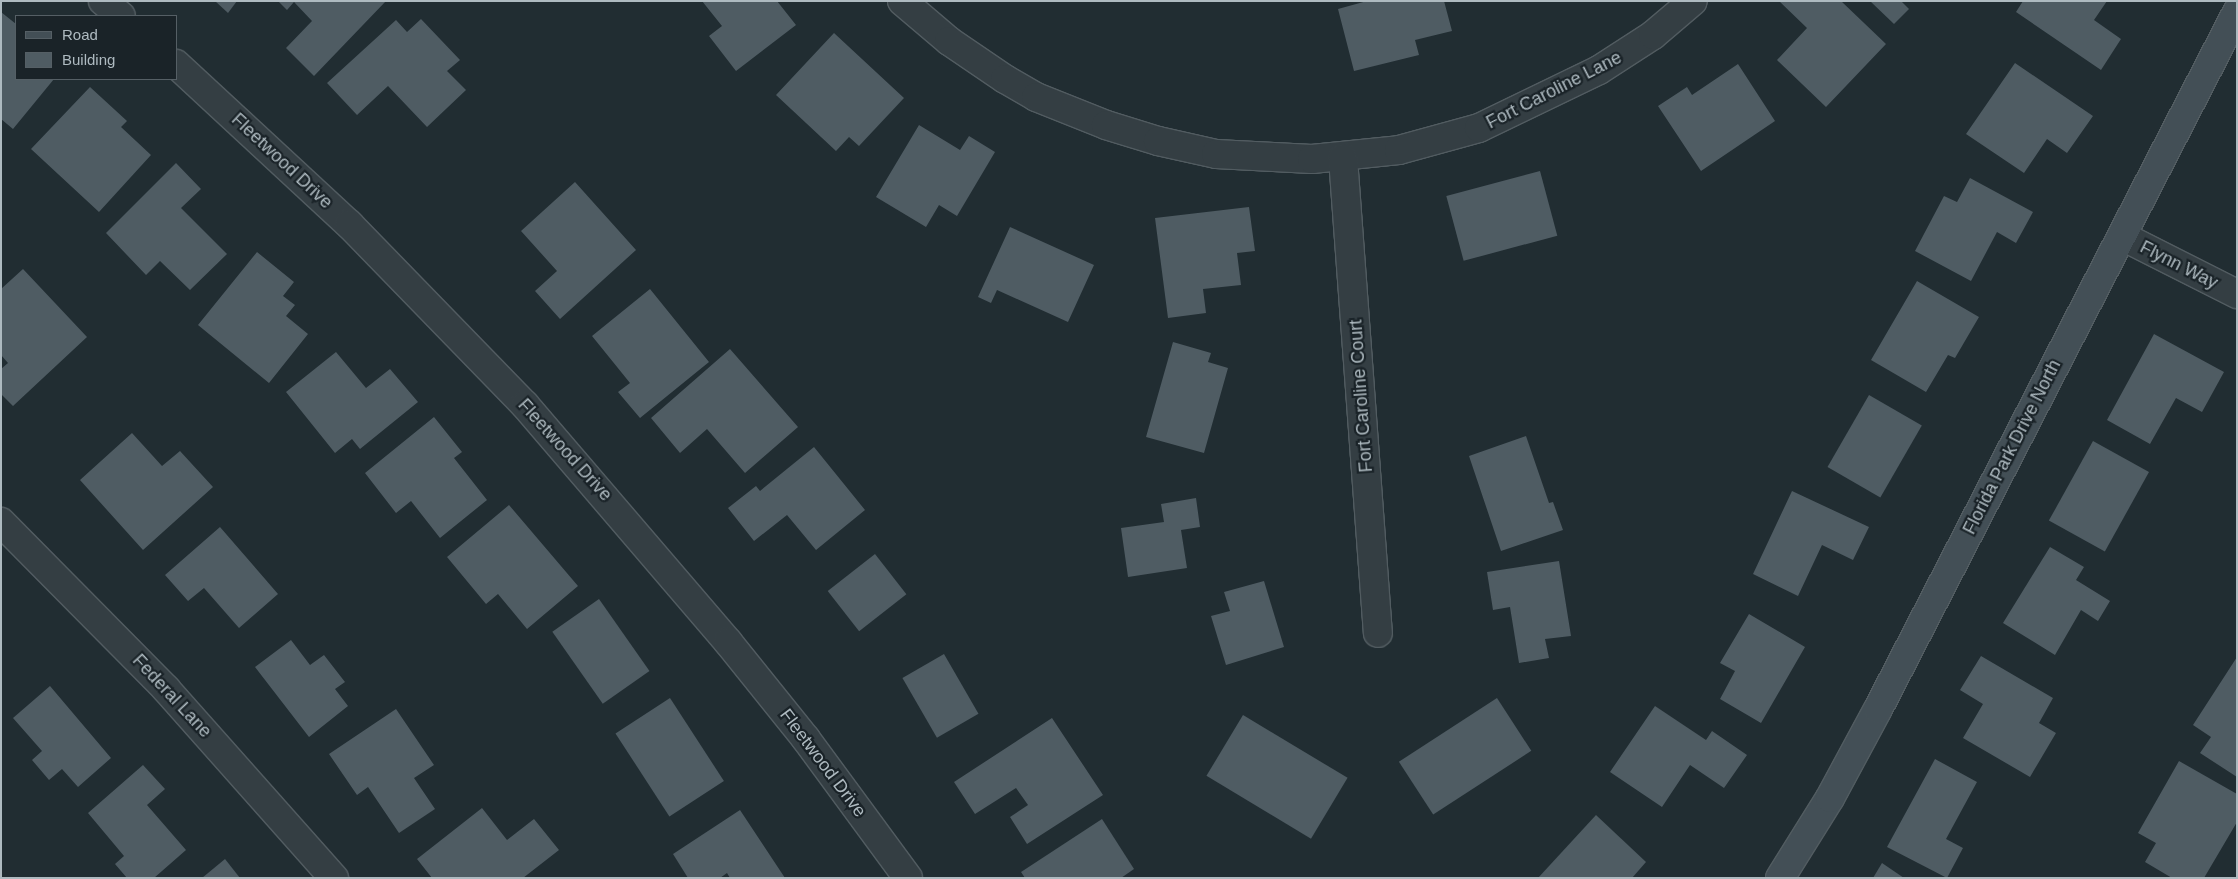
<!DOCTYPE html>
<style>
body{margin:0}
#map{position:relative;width:2238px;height:879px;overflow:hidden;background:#212d32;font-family:Helvetica,sans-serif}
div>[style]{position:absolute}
.building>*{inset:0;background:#4f5c63;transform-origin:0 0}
.roads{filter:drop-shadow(1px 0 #525c61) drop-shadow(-1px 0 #525c61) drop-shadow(0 1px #525c61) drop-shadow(0 -1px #525c61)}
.street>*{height:28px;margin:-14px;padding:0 14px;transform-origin:14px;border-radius:14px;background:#343e43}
.secondary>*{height:28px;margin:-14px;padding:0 14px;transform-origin:14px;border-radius:14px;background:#434f56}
span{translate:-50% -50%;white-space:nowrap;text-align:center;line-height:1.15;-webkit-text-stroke:4.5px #1a2328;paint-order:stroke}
.street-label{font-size:18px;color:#aebac0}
.frame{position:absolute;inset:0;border:2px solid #aebac0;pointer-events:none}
.legend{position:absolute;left:15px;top:15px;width:162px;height:65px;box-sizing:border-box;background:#1a2328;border:1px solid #555f65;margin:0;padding:6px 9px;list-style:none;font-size:15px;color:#aebac0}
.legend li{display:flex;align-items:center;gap:10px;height:25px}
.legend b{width:25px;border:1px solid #555f65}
</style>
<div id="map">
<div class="building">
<div style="clip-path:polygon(215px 1px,237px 1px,228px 13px)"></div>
<div style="clip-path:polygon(278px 1px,386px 1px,314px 76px,286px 48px,312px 21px,294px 2px,287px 10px)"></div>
<div style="clip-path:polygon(702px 1px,777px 1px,796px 25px,736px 71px,709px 36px,722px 26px)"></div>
<div style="clip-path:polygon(1367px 1px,1444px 1px,1452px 31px,1415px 40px,1419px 55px,1354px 71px,1338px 9px)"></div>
<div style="clip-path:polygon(1779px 1px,1841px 1px,1886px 44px,1826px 107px,1777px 60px,1807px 28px)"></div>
<div style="clip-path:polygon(1870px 1px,1901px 1px,1909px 9px,1894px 24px)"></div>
<div style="clip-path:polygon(2023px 1px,2107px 1px,2094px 20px,2121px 39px,2101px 70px,2016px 12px)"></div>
<div style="clip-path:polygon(1px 12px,16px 24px,16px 79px,54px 79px,13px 129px,1px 119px)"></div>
<div style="clip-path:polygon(421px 19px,460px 60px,447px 71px,466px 90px,427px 127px,388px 86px,357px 115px,327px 83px,396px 20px,407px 32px)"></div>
<div style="clip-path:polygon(834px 33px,904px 98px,859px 146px,849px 137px,836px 151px,776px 95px)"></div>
<div style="clip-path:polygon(2015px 63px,2093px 116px,2067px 153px,2047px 139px,2024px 173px,1966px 134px)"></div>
<div style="clip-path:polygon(1738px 64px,1775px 121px,1701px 171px,1658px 106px,1687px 87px,1692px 95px)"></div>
<div style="clip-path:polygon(90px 87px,127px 121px,121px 127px,151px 155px,99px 212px,31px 149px)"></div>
<div style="clip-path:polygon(919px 125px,960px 150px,969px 136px,995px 152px,957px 216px,939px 205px,926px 227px,876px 197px)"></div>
<div style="clip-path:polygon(176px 163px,201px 189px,181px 208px,227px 254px,190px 290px,160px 261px,146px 275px,106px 233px)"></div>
<div style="left:1540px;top:171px;width:67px;height:97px;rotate:75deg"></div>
<div style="clip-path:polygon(1970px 178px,2033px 212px,2016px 243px,1997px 232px,1971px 281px,1915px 251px,1944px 196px,1957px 202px)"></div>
<div style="clip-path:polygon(575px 182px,636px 250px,560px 319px,535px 291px,557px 271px,521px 231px)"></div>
<div style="clip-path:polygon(1249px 207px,1255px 251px,1237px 253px,1241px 285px,1203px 289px,1206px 313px,1168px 318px,1155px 218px)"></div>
<div style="clip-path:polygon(1010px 227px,1094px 265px,1068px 322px,997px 290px,991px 303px,978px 297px)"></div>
<div style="clip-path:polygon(257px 252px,294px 282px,283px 296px,295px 305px,286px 316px,308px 334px,269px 383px,198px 325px)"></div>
<div style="clip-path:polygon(23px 269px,87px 337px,13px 406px,1px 394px,1px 369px,8px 363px,1px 355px,1px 289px)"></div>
<div style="clip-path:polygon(1917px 281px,1979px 317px,1955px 358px,1948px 355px,1926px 392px,1871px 360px)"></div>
<div style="clip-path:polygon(650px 289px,709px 362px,640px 418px,618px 392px,630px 383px,592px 336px)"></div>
<div style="clip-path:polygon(2154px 334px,2224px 372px,2202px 412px,2176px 398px,2150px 444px,2107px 420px)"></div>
<div style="clip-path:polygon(1173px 342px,1211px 353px,1208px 362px,1228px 368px,1204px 453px,1146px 437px)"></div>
<div style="clip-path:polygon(730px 349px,798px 427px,745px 473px,707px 429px,680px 453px,651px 418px)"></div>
<div style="clip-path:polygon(336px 352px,366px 388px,390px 369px,418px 402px,360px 449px,352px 439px,335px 453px,286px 392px)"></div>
<div style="left:1869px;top:395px;width:61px;height:83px;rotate:30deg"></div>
<div style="clip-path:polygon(434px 417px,462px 452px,454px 458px,487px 500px,440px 538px,411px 501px,396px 513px,365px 473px)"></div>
<div style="clip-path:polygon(132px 433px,162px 466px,180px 451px,213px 487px,143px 550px,80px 480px)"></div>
<div style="clip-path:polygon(1526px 436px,1549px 503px,1553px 502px,1563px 530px,1501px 551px,1469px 456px)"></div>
<div style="left:2093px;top:441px;width:64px;height:91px;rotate:29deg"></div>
<div style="clip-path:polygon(814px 447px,865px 510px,816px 550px,787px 515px,754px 541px,728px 508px,756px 486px,760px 491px)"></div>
<div style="clip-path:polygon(1792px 491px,1869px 527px,1853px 560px,1822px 545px,1798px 596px,1753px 574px)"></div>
<div style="clip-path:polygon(1196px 498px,1200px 527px,1181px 530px,1187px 568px,1128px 577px,1121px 528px,1164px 522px,1161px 504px)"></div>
<div style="clip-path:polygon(509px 505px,578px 586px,527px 629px,498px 594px,486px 604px,447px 557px)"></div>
<div style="clip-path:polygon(220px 527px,278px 594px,239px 628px,204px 588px,188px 601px,165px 575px)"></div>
<div style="clip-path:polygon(2050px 547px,2084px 567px,2076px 580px,2110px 601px,2098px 621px,2081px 610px,2055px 655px,2003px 623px)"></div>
<div style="left:875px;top:554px;width:51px;height:60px;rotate:52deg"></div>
<div style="clip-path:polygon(1559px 561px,1571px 636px,1545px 639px,1549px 658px,1519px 663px,1510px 607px,1493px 610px,1487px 572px)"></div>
<div style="clip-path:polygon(1264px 581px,1284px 647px,1226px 665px,1211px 616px,1230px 611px,1224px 592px)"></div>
<div style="left:599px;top:599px;width:88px;height:57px;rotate:55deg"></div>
<div style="clip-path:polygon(1749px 614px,1805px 647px,1761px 723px,1720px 699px,1735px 671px,1720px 663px)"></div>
<div style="clip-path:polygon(291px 640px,310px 665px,324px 655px,345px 682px,335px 689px,348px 706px,309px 737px,255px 667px)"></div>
<div style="left:944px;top:654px;width:69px;height:48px;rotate:60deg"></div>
<div style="clip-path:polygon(1981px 656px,2053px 698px,2039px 723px,2056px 733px,2030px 777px,1963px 738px,1983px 704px,1960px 690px)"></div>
<div style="clip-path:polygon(2237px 657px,2237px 777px,2200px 753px,2211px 737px,2193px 725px)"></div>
<div style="clip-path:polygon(50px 686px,111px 758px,78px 787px,62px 769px,49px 780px,32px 760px,42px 751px,13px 718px)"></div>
<div style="left:670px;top:698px;width:99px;height:65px;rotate:57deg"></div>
<div style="left:1497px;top:698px;width:63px;height:117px;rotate:57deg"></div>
<div style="clip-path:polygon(1655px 706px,1706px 740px,1712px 731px,1747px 755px,1724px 788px,1690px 765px,1662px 807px,1610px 772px)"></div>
<div style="clip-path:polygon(396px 709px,434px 765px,414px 778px,435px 809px,399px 833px,368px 787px,357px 795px,329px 754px)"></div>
<div style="left:1243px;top:715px;width:122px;height:71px;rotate:31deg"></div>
<div style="clip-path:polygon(1052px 718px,1103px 795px,1027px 844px,1010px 817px,1028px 805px,1016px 788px,975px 814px,954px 782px)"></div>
<div style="clip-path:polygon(1935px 759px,1977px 782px,1946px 839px,1963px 848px,1947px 878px,1887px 847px)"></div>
<div style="clip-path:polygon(2179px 761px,2237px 794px,2237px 822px,2204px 878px,2172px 878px,2145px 862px,2156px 843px,2138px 833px)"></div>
<div style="clip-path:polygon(143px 765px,165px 789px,147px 805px,186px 850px,154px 878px,127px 878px,115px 864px,124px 856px,88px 813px)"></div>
<div style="clip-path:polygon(482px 808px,507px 840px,534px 819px,559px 850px,523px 878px,432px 878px,417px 859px)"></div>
<div style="clip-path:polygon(740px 810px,785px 878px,730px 878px,727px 873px,720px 878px,688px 878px,673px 854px)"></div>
<div style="clip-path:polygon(1596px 815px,1646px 862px,1632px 878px,1538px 878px)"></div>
<div style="clip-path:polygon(1102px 819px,1134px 869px,1121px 878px,1025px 878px,1021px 872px)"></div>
<div style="clip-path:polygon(225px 859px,240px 878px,202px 878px)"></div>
<div style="clip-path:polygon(1882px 863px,1904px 878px,1873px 878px)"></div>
</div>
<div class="roads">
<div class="street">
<div style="left:103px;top:1px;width:23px;rotate:40deg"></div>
<div style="left:902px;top:1px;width:62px;rotate:40.4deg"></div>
<div style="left:949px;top:41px;width:68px;rotate:34.2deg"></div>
<div style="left:1005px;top:79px;width:36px;rotate:30deg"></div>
<div style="left:1036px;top:97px;width:75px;rotate:21.8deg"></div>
<div style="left:1106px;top:125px;width:54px;rotate:17.1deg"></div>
<div style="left:1158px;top:141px;width:59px;rotate:12.6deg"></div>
<div style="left:1216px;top:154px;width:96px;rotate:3deg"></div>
<div style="left:1312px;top:159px;width:87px;rotate:-5.9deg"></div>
<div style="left:1399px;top:150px;width:83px;rotate:-15.4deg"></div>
<div style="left:1479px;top:128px;width:133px;rotate:-25.8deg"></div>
<div style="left:1599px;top:70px;width:64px;rotate:-32.9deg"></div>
<div style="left:1653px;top:35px;width:52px;rotate:-40.4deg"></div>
<div style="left:176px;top:64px;width:236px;rotate:42.8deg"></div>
<div style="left:349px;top:224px;width:252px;rotate:45.8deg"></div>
<div style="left:525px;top:405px;width:312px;rotate:49.4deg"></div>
<div style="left:728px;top:642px;width:124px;rotate:51.2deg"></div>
<div style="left:806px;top:739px;width:172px;rotate:53.7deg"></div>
<div style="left:1343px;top:158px;width:476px;rotate:85.8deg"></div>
<div style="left:2122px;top:236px;width:129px;rotate:26.8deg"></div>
<div style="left:1px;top:522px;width:235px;rotate:45.3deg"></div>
<div style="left:166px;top:689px;width:253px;rotate:48.4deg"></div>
</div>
<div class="secondary">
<div style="left:1780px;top:878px;width:94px;rotate:-58deg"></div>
<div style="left:1830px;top:798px;width:101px;rotate:-61.7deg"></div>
<div style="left:1878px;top:709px;width:784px;rotate:-62.75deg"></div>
</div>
</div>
<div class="street-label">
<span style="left:1554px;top:90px;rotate:-27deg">Fort Caroline Lane</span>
<span style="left:282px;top:161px;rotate:43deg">Fleetwood Drive</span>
<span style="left:2179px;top:265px;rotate:27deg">Flynn Way</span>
<span style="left:1361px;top:396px;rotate:-94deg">Fort Caroline Court</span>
<span style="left:2012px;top:447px;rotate:-63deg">Florida Park Drive North</span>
<span style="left:565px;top:450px;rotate:48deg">Fleetwood Drive</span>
<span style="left:172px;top:696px;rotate:47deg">Federal Lane</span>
<span style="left:823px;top:763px;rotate:53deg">Fleetwood Drive</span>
</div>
<div class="frame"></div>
<ul class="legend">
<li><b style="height:6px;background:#434f56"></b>Road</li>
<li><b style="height:14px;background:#4f5c63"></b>Building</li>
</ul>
</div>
